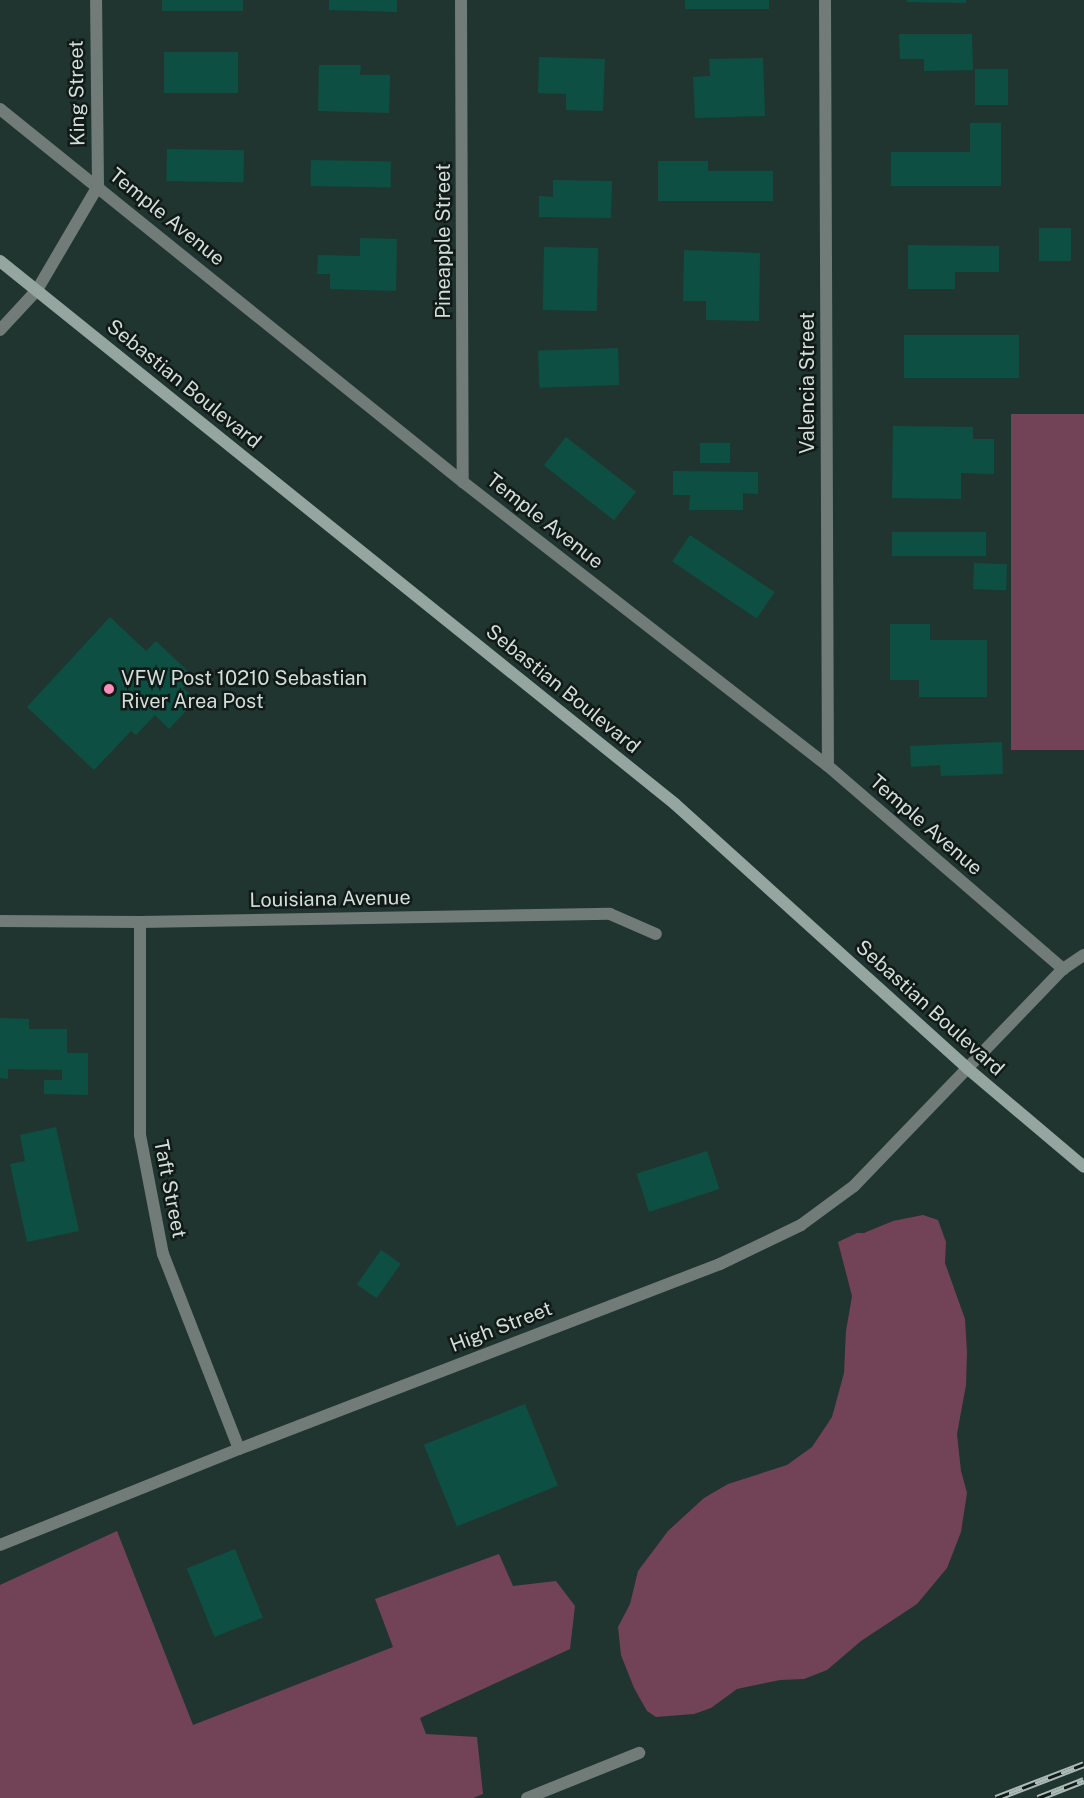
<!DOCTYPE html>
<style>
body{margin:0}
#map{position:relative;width:1084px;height:1798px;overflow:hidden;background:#20352f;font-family:"Public Sans",sans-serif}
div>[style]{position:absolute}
.green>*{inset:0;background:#724356;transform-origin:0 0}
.building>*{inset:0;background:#0d5043;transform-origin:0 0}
.service>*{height:12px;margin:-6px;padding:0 6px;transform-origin:6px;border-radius:6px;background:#717b78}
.minor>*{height:12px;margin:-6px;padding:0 6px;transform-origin:6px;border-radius:6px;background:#717b78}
.tertiary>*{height:12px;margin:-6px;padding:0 6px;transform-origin:6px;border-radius:6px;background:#717b78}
.secondary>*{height:12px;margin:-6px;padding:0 6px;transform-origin:6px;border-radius:6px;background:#95a5a0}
.rail>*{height:7px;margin-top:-3.5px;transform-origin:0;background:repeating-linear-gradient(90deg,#111a17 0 14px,#adbbb7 0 28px);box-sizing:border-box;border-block:2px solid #adbbb7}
.dots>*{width:16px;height:16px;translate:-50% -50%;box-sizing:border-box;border:3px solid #111a17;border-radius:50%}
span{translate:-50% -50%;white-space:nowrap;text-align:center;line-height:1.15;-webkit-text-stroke:5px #111a17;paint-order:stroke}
.street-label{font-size:20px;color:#d1deda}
.poi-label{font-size:20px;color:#d1deda}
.left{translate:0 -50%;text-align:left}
</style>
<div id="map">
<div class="green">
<div style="left:1011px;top:414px;width:73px;height:336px"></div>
<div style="clip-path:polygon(923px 1215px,938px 1220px,946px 1242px,945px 1263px,965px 1319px,967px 1352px,966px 1385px,957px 1434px,961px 1471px,967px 1493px,961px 1532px,947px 1568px,917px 1604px,861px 1641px,827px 1670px,804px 1679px,780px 1680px,737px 1689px,711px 1708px,694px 1714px,656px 1717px,647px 1711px,634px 1688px,621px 1655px,618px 1627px,630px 1604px,638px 1571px,668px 1531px,704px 1498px,728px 1484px,787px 1465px,812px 1447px,832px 1417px,844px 1373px,846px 1331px,852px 1296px,838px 1242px,857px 1233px,864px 1233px,893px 1221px)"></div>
<div style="clip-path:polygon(117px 1531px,193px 1725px,393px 1647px,375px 1599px,499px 1554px,513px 1586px,556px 1581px,575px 1606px,570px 1649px,420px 1718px,426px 1734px,477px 1737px,483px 1794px,473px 1798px,0 1798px,0 1585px)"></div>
</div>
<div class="building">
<div style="left:162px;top:0;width:81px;height:11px"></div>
<div style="clip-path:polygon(329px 0,397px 0,397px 12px,329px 10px)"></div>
<div style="left:685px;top:0;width:84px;height:9px"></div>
<div style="clip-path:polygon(907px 0,966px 0,966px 3px,907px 2px)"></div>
<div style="clip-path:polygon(899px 34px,972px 34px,973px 70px,924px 71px,924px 59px,900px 59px)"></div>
<div style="left:238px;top:52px;width:41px;height:74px;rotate:90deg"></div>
<div style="clip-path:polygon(539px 57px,605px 59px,603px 111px,566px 110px,566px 94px,538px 93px)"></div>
<div style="clip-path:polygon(763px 58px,765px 116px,695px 118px,693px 77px,710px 76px,709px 59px)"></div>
<div style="clip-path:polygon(319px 65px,361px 65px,360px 75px,390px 75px,389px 113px,318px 111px)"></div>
<div style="left:975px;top:69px;width:33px;height:36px"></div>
<div style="clip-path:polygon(970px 123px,1001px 123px,1001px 186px,891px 186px,891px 152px,970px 152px)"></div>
<div style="left:167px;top:149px;width:77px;height:32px;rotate:1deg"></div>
<div style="left:311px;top:160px;width:80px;height:26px;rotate:1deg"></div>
<div style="clip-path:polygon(658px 161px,708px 161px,708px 171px,773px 171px,773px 201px,658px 201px)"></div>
<div style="clip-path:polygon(553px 180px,612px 181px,611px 218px,539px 217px,539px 196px,553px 197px)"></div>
<div style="left:1039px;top:228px;width:32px;height:33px"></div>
<div style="clip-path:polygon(360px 238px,397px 239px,396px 291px,330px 289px,330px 274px,317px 274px,318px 255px,360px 256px)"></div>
<div style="clip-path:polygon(908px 245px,999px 246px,999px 272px,955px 272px,955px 289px,908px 289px)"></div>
<div style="left:544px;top:247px;width:54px;height:63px;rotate:1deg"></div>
<div style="clip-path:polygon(684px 250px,760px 253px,759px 321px,706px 320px,706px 301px,683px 301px)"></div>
<div style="left:904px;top:335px;width:115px;height:43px"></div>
<div style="left:618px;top:348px;width:37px;height:80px;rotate:88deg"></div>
<div style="clip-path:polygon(893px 426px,973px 427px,973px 439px,994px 439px,994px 474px,961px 473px,961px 499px,892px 498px)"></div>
<div style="left:566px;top:437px;width:89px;height:36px;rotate:38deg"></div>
<div style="left:700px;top:443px;width:30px;height:20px"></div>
<div style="clip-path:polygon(673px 471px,758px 472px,758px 494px,743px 493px,743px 510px,689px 510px,690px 495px,673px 495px)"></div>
<div style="left:892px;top:532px;width:94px;height:24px"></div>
<div style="left:690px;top:535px;width:102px;height:32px;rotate:34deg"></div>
<div style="left:974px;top:563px;width:33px;height:26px;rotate:2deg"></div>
<div style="clip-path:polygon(110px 617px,146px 651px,156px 641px,194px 677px,183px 688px,196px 700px,169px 729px,155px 715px,136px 735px,131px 731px,94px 770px,27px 707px)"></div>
<div style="clip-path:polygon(890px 624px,930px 624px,930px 640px,987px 640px,987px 697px,919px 697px,919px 680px,890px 680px)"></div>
<div style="clip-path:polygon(1002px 742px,1003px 774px,941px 776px,940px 765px,911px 767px,910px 746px)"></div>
<div style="clip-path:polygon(0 1018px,29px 1019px,29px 1029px,67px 1029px,67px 1053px,88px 1053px,88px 1095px,44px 1094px,44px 1080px,62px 1080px,62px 1070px,8px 1069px,8px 1079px,0 1078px)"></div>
<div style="clip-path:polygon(56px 1127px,79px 1231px,27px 1242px,10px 1164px,25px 1161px,20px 1135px)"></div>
<div style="left:707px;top:1151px;width:40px;height:74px;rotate:72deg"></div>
<div style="left:381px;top:1250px;width:24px;height:42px;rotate:35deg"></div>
<div style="left:525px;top:1404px;width:88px;height:109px;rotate:68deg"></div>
<div style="left:235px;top:1549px;width:74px;height:52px;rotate:68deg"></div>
</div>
<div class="service">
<div style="left:527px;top:1798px;width:121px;rotate:-21.9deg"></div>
</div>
<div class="minor">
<div style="left:461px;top:0;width:482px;rotate:89.8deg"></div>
<div style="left:825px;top:0;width:766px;rotate:89.78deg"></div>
<div style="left:0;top:109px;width:595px;rotate:38.86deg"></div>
<div style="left:463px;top:482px;width:462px;rotate:37.9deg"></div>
<div style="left:828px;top:766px;width:311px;rotate:40.8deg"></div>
<div style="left:0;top:330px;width:54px;rotate:-47.2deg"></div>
<div style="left:37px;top:290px;width:121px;rotate:-59.6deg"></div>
<div style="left:98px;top:186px;width:186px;rotate:-90.6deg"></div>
<div style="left:0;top:921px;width:140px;rotate:0.4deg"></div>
<div style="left:140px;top:922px;width:470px;rotate:-1deg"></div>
<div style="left:610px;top:914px;width:50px;rotate:23.5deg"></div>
<div style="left:140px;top:922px;width:213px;rotate:90deg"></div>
<div style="left:140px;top:1135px;width:121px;rotate:79.1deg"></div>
<div style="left:163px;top:1254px;width:209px;rotate:68.7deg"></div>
</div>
<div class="tertiary">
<div style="left:0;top:1545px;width:258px;rotate:-21.9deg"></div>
<div style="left:239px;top:1449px;width:515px;rotate:-21.04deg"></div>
<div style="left:720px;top:1264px;width:90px;rotate:-25.7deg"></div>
<div style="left:801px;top:1225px;width:66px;rotate:-36.3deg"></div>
<div style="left:854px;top:1186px;width:301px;rotate:-46.1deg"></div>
<div style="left:1063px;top:969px;width:25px;rotate:-34deg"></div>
</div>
<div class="secondary">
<div style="left:0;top:261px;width:866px;rotate:38.81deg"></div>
<div style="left:675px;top:804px;width:394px;rotate:42.1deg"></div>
<div style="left:967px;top:1068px;width:153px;rotate:40.2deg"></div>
</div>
<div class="rail">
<div style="left:996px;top:1798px;width:94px;rotate:-21.1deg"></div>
<div style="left:1038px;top:1798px;width:49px;rotate:-21.4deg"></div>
</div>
<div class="dots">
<div style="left:109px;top:689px;background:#fe8ebc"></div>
</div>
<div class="street-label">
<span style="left:77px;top:93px;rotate:-91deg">King Street</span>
<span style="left:167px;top:217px;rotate:39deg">Temple Avenue</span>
<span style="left:443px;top:241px;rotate:-90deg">Pineapple Street</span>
<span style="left:807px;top:383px;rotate:-90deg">Valencia Street</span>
<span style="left:184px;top:384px;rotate:39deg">Sebastian Boulevard</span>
<span style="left:545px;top:521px;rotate:38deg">Temple Avenue</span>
<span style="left:563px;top:689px;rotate:39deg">Sebastian Boulevard</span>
<span style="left:926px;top:825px;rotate:41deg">Temple Avenue</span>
<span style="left:330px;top:899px;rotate:-1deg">Louisiana Avenue</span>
<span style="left:930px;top:1008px;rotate:42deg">Sebastian Boulevard</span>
<span style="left:170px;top:1189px;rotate:79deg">Taft Street</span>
<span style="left:501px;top:1327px;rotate:-21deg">High Street</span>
</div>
<div class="poi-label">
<span class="left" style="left:121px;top:690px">VFW Post 10210 Sebastian<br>River Area Post</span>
</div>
</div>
